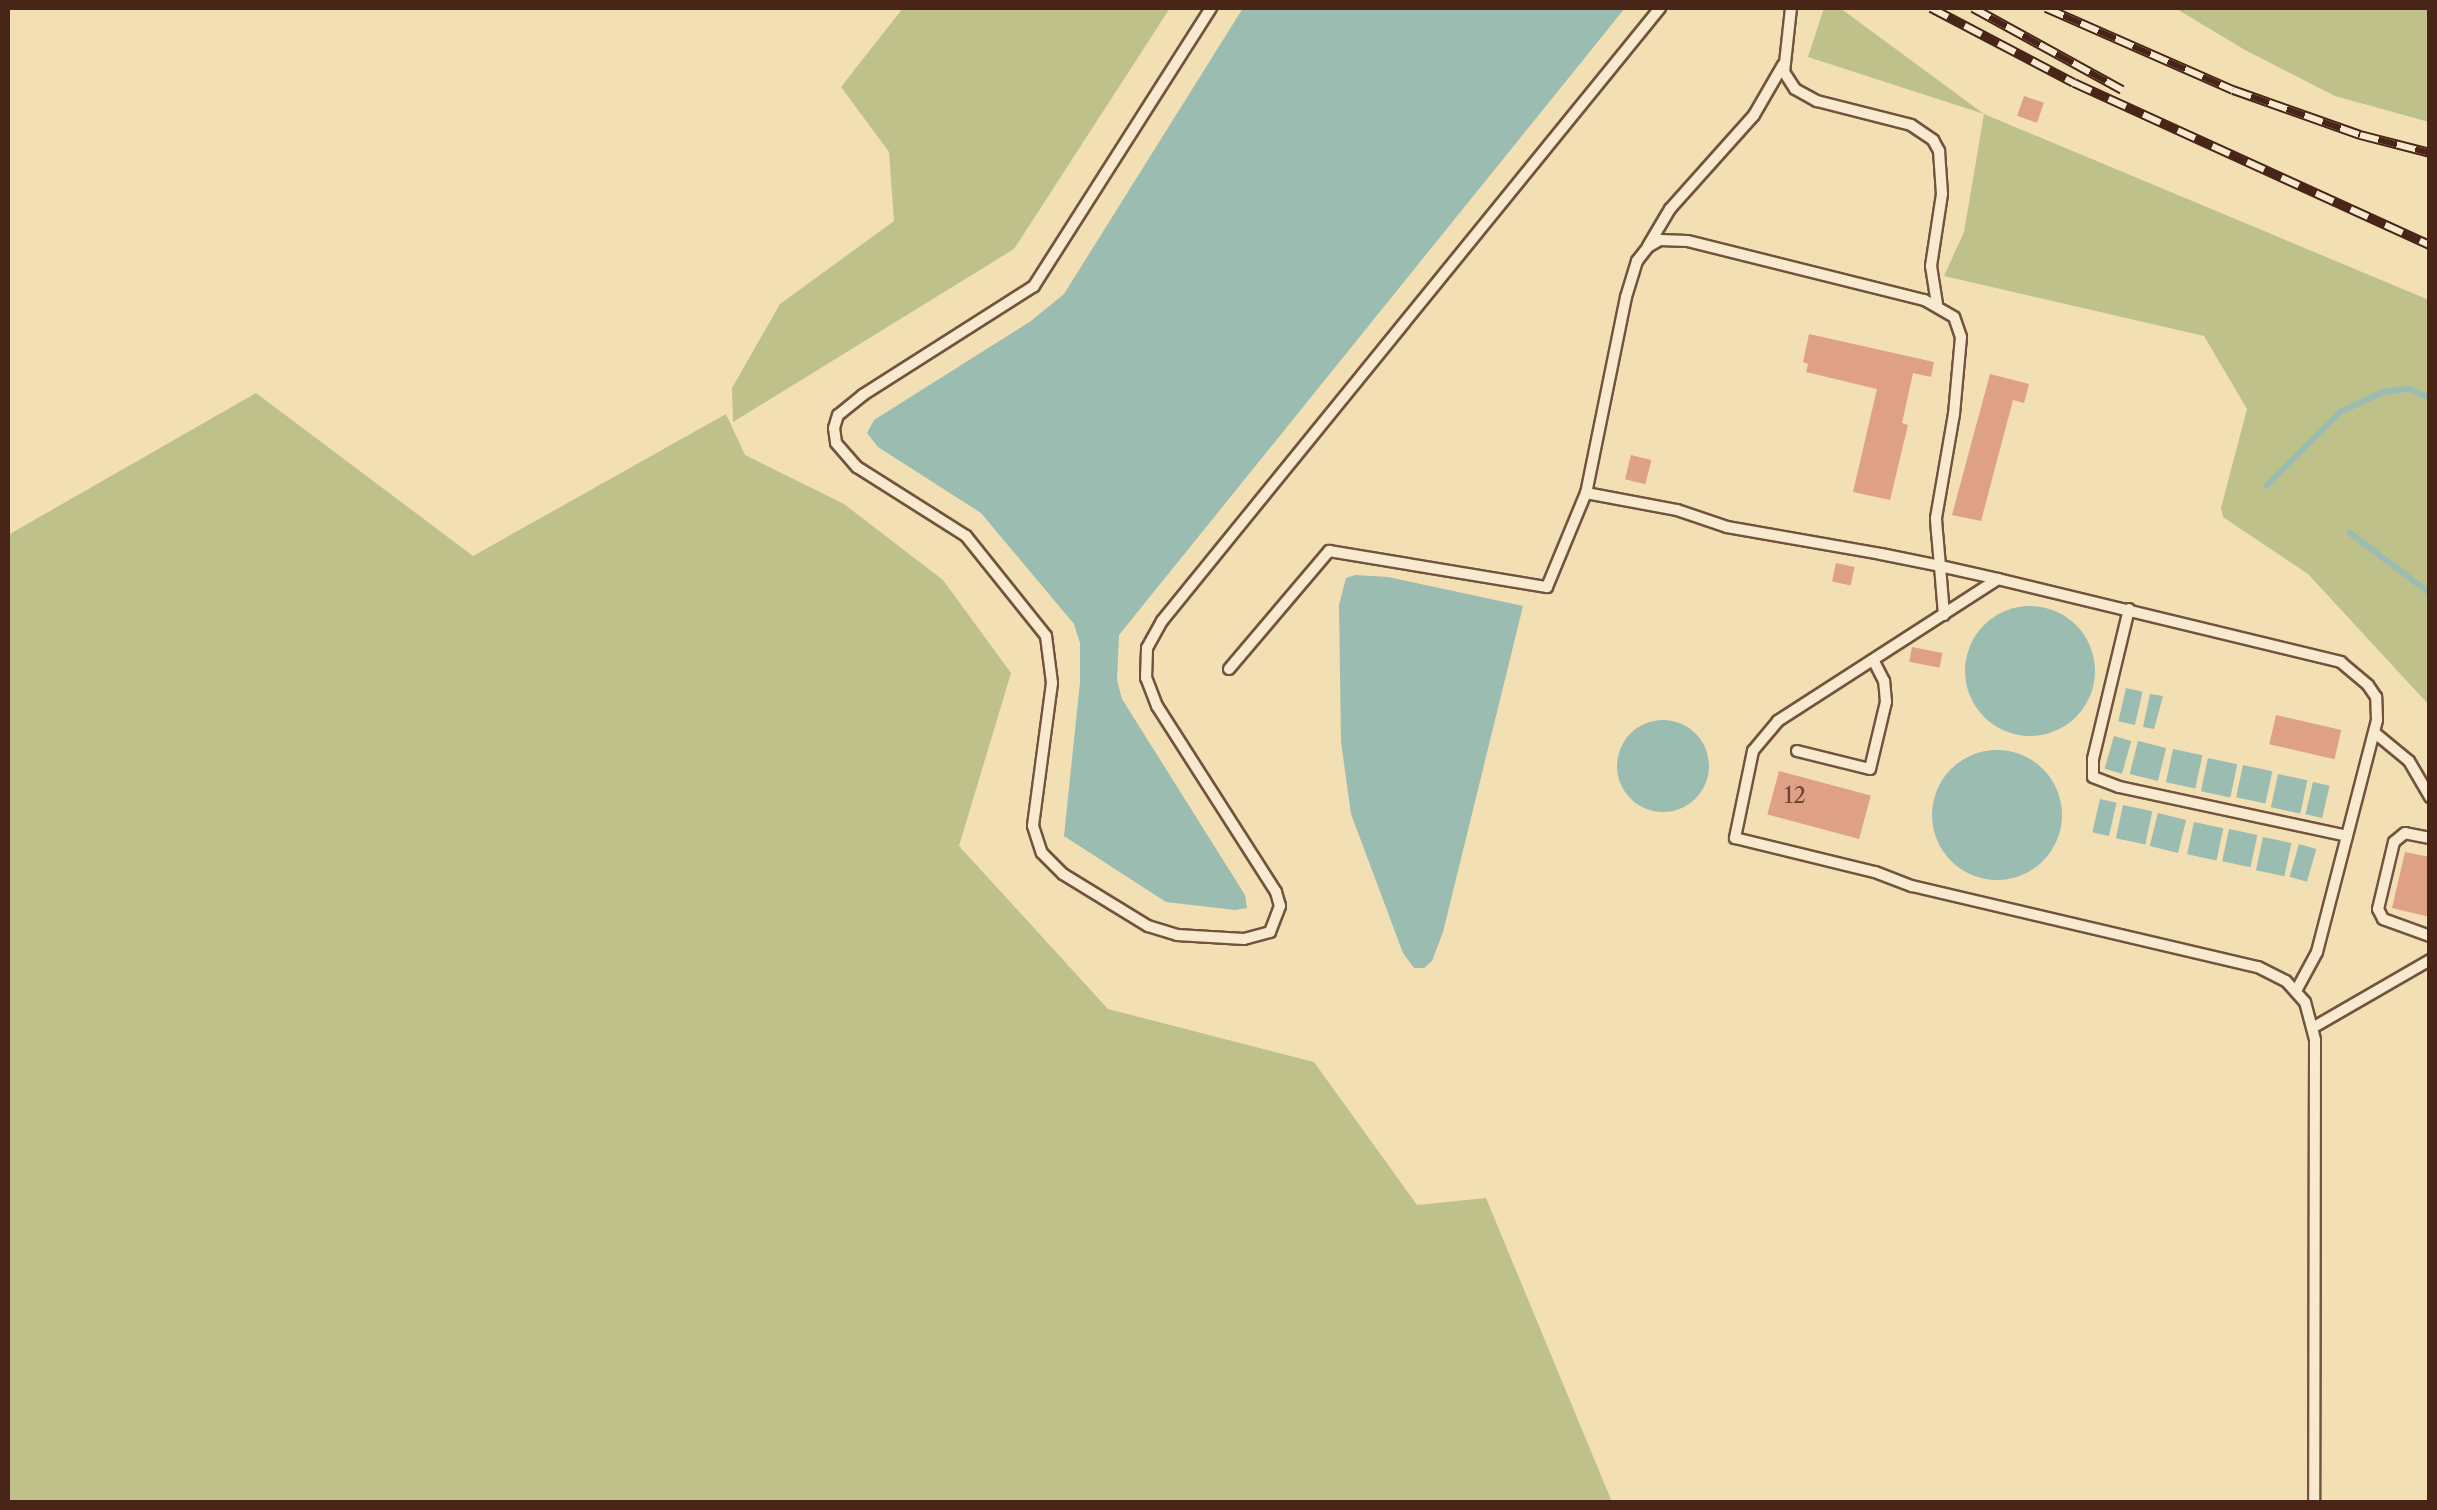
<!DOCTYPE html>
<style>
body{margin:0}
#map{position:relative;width:2437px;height:1510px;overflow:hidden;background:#f2dfb4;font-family:"Libre Caslon Text",serif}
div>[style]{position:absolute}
.green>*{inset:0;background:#bfc18a}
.water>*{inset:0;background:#9bbcb0;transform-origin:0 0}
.round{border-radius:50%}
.stream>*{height:6px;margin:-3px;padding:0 3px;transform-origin:3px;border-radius:3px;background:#9bbcb0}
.building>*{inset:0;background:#dea185;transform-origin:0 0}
.roads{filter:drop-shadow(2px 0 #72543e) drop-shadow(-2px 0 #72543e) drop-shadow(0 2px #72543e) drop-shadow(0 -2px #72543e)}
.service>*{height:10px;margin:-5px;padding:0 5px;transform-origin:5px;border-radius:5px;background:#f7eace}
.rail>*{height:10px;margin-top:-5px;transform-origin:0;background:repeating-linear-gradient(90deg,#f7eace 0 19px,#482516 0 38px);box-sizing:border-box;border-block:2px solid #482516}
span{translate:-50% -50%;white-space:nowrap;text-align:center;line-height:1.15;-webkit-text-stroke:8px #f7eace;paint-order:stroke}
.number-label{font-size:22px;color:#6e4432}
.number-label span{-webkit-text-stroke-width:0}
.frame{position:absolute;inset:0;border:10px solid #482516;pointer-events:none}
</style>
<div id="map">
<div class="green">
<div style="clip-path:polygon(903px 8px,1170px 8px,1014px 249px,733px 422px,732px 388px,780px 304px,894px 221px,889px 152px,841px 87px)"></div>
<div style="clip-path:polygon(1824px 8px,1840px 8px,1984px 114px,2429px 300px,2429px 705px,2308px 574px,2223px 517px,2221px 508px,2247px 409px,2204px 336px,1944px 276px,1964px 232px,1984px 114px,1808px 57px)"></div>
<div style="clip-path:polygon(2175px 8px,2429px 8px,2429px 122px,2335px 96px,2245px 50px)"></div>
<div style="clip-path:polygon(256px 393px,473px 556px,726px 414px,745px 455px,844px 504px,943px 580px,1011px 673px,959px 846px,1108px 1009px,1314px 1062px,1417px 1205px,1486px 1198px,1612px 1502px,8px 1502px,8px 535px)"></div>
</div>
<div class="water">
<div style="clip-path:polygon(1243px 8px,1625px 8px,1119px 635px,1117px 680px,1122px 699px,1245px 895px,1247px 908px,1235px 910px,1166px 902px,1064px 836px,1080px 682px,1080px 643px,1074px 624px,981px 513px,878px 447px,867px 433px,874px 420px,1031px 321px,1064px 294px)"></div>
<div style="clip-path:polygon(1355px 575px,1388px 577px,1523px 606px,1443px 932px,1432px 961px,1424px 968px,1414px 968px,1403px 953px,1351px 814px,1341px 742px,1339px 605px,1346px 578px)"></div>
<div class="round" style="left:1965px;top:606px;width:130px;height:130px"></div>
<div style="left:2126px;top:688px;width:17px;height:34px;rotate:13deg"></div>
<div style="clip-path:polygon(2150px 694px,2163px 696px,2154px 729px,2143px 727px)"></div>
<div class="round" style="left:1617px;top:720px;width:92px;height:92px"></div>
<div style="left:2114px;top:736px;width:18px;height:34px;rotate:16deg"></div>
<div style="left:2138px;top:741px;width:29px;height:34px;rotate:14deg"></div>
<div style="left:2173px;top:749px;width:30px;height:34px;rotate:12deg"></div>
<div class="round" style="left:1932px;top:750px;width:130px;height:130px"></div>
<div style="left:2208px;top:758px;width:30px;height:34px;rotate:12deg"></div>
<div style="left:2243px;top:765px;width:30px;height:33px;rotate:12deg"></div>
<div style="left:2278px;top:774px;width:30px;height:34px;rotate:12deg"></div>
<div style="left:2313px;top:782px;width:17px;height:33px;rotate:13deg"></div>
<div style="left:2100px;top:799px;width:17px;height:34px;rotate:13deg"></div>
<div style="left:2123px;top:805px;width:30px;height:34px;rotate:12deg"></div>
<div style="left:2158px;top:813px;width:29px;height:34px;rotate:14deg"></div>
<div style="left:2194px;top:822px;width:30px;height:33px;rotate:12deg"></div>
<div style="left:2229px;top:829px;width:29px;height:33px;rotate:12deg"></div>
<div style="left:2263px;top:837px;width:29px;height:34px;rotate:12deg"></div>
<div style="left:2299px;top:844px;width:18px;height:34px;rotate:16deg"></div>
</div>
<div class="stream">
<div style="left:2266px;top:486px;width:105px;rotate:-45deg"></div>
<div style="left:2340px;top:412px;width:47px;rotate:-24.9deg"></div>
<div style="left:2383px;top:392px;width:26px;rotate:-7deg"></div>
<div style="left:2409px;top:389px;width:23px;rotate:23deg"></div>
<div style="left:2350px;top:533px;width:100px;rotate:36.9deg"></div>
</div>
<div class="building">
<div style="left:2024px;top:96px;width:21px;height:21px;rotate:19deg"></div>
<div style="clip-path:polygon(1809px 334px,1934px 362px,1931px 377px,1913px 373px,1902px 423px,1908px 425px,1890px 500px,1853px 492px,1877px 389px,1806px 372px,1808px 364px,1803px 362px)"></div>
<div style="clip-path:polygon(1990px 374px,2029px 384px,2024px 403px,2013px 400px,1981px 521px,1952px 515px)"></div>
<div style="left:1631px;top:455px;width:21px;height:25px;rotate:14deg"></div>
<div style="left:1836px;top:563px;width:19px;height:19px;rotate:12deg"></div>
<div style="left:1912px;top:647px;width:31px;height:15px;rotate:11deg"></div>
<div style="left:2276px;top:715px;width:67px;height:30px;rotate:13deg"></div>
<div style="left:1779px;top:771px;width:95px;height:45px;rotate:15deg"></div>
<div style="clip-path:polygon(2405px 852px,2430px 857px,2430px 917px,2392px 908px)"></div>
</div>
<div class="roads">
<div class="service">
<div style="left:1211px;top:8px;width:330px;rotate:122.5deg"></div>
<div style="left:1034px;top:286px;width:203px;rotate:147.5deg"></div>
<div style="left:863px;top:395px;width:32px;rotate:141deg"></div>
<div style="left:838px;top:415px;width:14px;rotate:107deg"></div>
<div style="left:834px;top:428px;width:15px;rotate:82deg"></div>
<div style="left:836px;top:443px;width:32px;rotate:49deg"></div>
<div style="left:857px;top:467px;width:129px;rotate:32.3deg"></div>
<div style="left:966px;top:536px;width:128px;rotate:51.3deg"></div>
<div style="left:1046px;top:636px;width:47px;rotate:82.7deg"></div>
<div style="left:1052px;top:683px;width:144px;rotate:97.6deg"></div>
<div style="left:1033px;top:826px;width:28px;rotate:72deg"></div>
<div style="left:1042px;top:853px;width:30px;rotate:45deg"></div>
<div style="left:1063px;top:874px;width:100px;rotate:31.5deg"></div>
<div style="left:1148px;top:926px;width:30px;rotate:17deg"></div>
<div style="left:1177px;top:935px;width:67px;rotate:3.4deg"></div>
<div style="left:1244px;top:939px;width:27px;rotate:-15deg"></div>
<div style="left:1270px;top:932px;width:28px;rotate:-69deg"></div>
<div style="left:1280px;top:906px;width:15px;rotate:-106deg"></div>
<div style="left:1276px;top:892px;width:221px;rotate:-122.6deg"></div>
<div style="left:1157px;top:706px;width:30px;rotate:-111deg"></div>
<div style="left:1146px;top:678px;width:30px;rotate:-88deg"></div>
<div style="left:1147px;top:648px;width:31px;rotate:-61deg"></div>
<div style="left:1162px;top:621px;width:790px;rotate:-50.91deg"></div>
<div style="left:1791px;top:8px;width:64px;rotate:96.2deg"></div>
<div style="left:1784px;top:72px;width:20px;rotate:57deg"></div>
<div style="left:1795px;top:89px;width:25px;rotate:29deg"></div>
<div style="left:1817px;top:101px;width:97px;rotate:14.3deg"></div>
<div style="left:1911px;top:125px;width:27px;rotate:34deg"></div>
<div style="left:1933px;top:140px;width:13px;rotate:61deg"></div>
<div style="left:1939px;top:151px;width:43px;rotate:86deg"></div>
<div style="left:1942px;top:194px;width:73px;rotate:98.7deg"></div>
<div style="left:1931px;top:266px;width:38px;rotate:81deg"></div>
<div style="left:1648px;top:246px;width:43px;rotate:-59.3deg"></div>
<div style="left:1670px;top:209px;width:126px;rotate:-48.2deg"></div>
<div style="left:1754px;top:115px;width:58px;rotate:-59.9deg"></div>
<div style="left:2129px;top:609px;width:154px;rotate:103.5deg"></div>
<div style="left:2093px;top:759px;width:18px;rotate:90deg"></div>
<div style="left:2093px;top:777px;width:28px;rotate:21deg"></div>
<div style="left:2119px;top:787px;width:233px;rotate:12.1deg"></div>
<div style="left:1944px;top:615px;width:49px;rotate:-94.7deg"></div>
<div style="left:1940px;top:566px;width:33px;rotate:-95deg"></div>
<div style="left:1937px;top:533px;width:15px;rotate:-94deg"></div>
<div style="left:1936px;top:518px;width:106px;rotate:-80.2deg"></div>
<div style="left:1954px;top:414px;width:77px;rotate:-84.8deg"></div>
<div style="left:1961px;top:337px;width:21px;rotate:-109deg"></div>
<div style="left:1954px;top:317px;width:34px;rotate:-150deg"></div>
<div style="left:1924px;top:300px;width:244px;rotate:-166deg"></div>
<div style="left:1687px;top:241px;width:27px;rotate:-178deg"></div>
<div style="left:1660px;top:240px;width:14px;rotate:150deg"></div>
<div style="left:1648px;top:247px;width:18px;rotate:128deg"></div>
<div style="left:1637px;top:261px;width:38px;rotate:107deg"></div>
<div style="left:1626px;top:297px;width:200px;rotate:101.5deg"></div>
<div style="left:1586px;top:493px;width:93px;rotate:10.6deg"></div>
<div style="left:1677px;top:510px;width:53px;rotate:18.8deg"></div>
<div style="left:1727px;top:527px;width:156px;rotate:9.9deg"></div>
<div style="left:1881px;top:554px;width:60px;rotate:11.5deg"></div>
<div style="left:1940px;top:566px;width:59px;rotate:12.6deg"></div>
<div style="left:1229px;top:669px;width:155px;rotate:-49.7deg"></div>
<div style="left:1329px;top:551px;width:221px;rotate:9.4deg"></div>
<div style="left:1547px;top:587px;width:102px;rotate:-67.5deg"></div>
<div style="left:2375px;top:733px;width:44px;rotate:39.5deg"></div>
<div style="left:2409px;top:761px;width:42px;rotate:59.7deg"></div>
<div style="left:1797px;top:751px;width:75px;rotate:13.9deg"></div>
<div style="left:1870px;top:769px;width:69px;rotate:-76.6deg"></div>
<div style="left:1886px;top:702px;width:21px;rotate:-95deg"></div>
<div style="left:1884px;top:681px;width:22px;rotate:-117deg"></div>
<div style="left:2430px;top:838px;width:25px;rotate:-169deg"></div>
<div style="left:2405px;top:833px;width:14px;rotate:141deg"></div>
<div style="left:2394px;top:842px;width:69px;rotate:103.4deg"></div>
<div style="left:2378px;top:909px;width:11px;rotate:63deg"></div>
<div style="left:2383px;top:919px;width:50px;rotate:19.9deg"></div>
<div style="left:2296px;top:991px;width:44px;rotate:-61.7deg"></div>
<div style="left:2317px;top:952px;width:240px;rotate:-75.5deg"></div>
<div style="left:2377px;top:720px;width:23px;rotate:-92deg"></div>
<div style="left:2376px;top:697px;width:14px;rotate:-124deg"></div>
<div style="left:2368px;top:685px;width:35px;rotate:-140deg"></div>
<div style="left:2341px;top:662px;width:353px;rotate:-166.4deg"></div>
<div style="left:1998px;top:579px;width:262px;rotate:147.2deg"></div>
<div style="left:1778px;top:721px;width:39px;rotate:130deg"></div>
<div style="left:1753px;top:751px;width:89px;rotate:101.7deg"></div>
<div style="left:1735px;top:838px;width:144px;rotate:13.7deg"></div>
<div style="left:1875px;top:872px;width:40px;rotate:21deg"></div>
<div style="left:1912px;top:886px;width:355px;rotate:13.2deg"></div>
<div style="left:2258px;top:967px;width:31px;rotate:27deg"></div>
<div style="left:2286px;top:981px;width:28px;rotate:48deg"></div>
<div style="left:2305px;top:1002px;width:39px;rotate:75deg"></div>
<div style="left:2315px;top:1040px;width:462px;rotate:90.1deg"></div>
<div style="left:2314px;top:1027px;width:134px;rotate:-30deg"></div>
</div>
</div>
<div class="rail">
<div style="left:1931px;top:8px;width:161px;rotate:27.7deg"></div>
<div style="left:2074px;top:83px;width:391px;rotate:24.5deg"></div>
<div style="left:1973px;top:8px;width:170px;rotate:28.8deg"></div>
<div style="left:2046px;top:8px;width:204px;rotate:23.7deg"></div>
<div style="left:2233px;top:90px;width:135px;rotate:19.5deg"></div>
<div style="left:2360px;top:135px;width:72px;rotate:14.4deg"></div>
</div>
<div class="number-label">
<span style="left:1795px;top:796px">12</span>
</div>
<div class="frame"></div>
</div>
